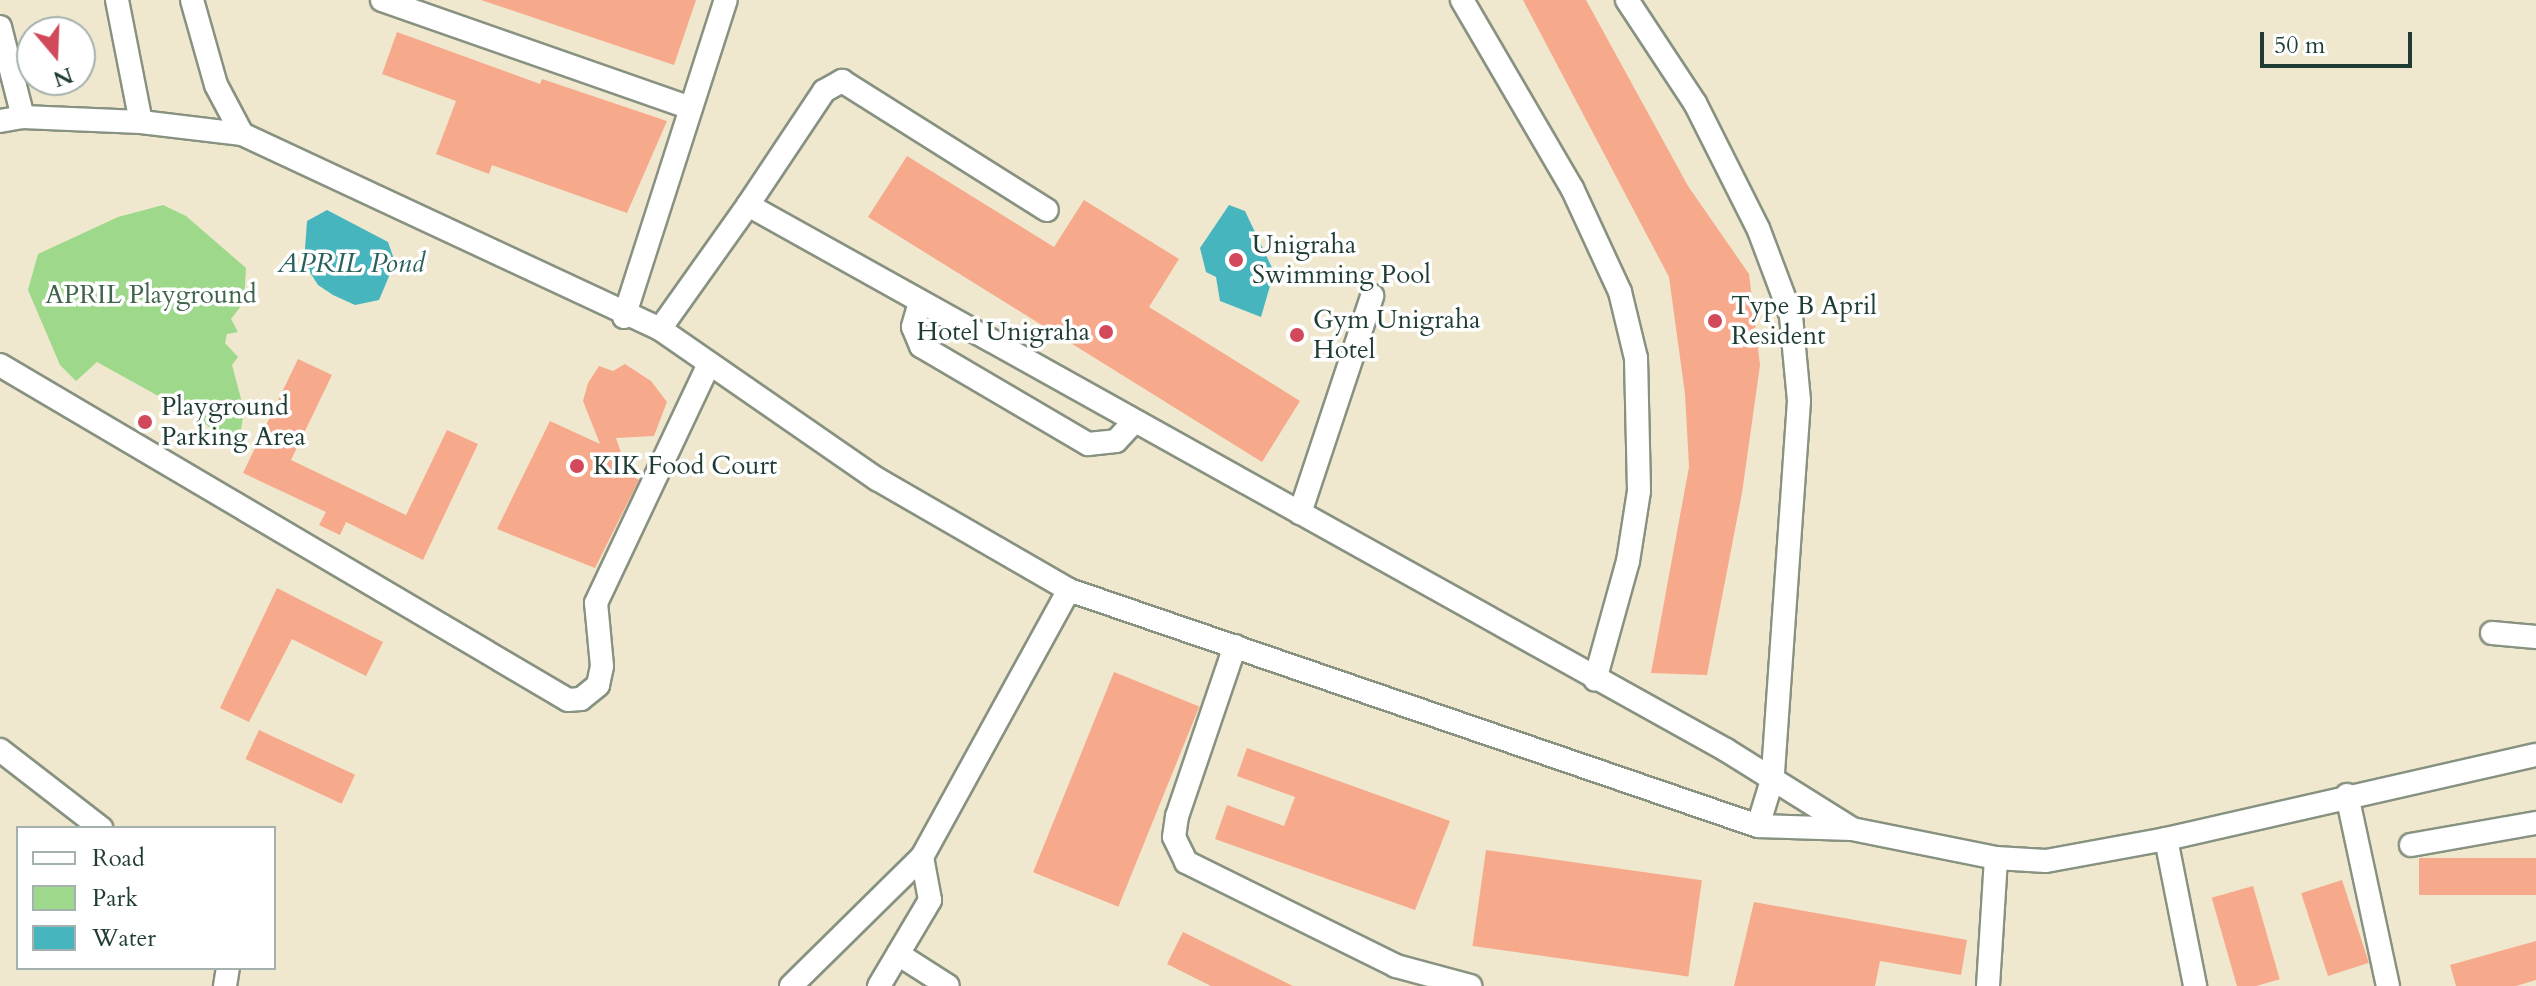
<!DOCTYPE html>
<style>
body{margin:0}
#map{position:relative;width:2536px;height:986px;overflow:hidden;background:#efe8ce;font-family:Cardo,serif}
div>[style]{position:absolute}
.green>*{inset:0;background:#9ed88b}
.water>*{inset:0;background:#46b5be}
.building>*{inset:0;background:#f7a98b;transform-origin:0 0}
.roads{filter:drop-shadow(2px 0 #879281) drop-shadow(-2px 0 #879281) drop-shadow(0 2px #879281) drop-shadow(0 -2px #879281)}
.minor>*{height:22px;margin:-11px;padding:0 11px;transform-origin:11px;border-radius:11px;background:#fff}
.dots>*{width:22px;height:22px;translate:-50% -50%;box-sizing:border-box;border:4px solid #fff;border-radius:50%}
span{translate:-50% -50%;white-space:nowrap;text-align:center;line-height:1.15;-webkit-text-stroke:7px #fff;paint-order:stroke}
.poi-label{font-size:26px;color:#1f3d34}
.left{translate:0 -50%;text-align:left}
.right{translate:-100% -50%;text-align:right}
.park-label{font-size:26px;color:#3f644a}
.water-label{font-size:28px;color:#2b615d;font-style:italic}
.legend{position:absolute;left:16px;top:826px;width:260px;height:144px;box-sizing:border-box;background:#fff;border:2px solid #a5b1ae;margin:0;padding:10px 14px;list-style:none;font-size:24px;color:#1f3d34}
.legend li{display:flex;align-items:center;gap:16px;height:40px}
.legend b{width:40px;border:2px solid #a5b1ae}
.north{position:absolute;left:16px;top:16px;width:80px;height:80px;box-sizing:border-box;background:#fff;border:2px solid #a5b1ae;border-radius:50%;rotate:161deg;font-size:22px;font-weight:700;line-height:32px;text-align:center;color:#1f3d34}
.north::after{content:'';display:block;margin:auto;width:28px;height:36px;background:#d1495b;clip-path:polygon(50% 0,100% 100%,50% 72%,0 100%)}
.scale{position:absolute;left:2260px;top:32px;width:152px;height:36px;box-sizing:border-box;border:4px solid #1f3d34;border-top:0;padding-left:10px;font-size:24px;line-height:28px;white-space:nowrap;color:#1f3d34;-webkit-text-stroke:6px #fff;paint-order:stroke}
</style>
<div id="map">
<div class="green">
<div style="clip-path:polygon(163px 205px,186px 216px,246px 268px,244px 302px,231px 319px,238px 332px,227px 334px,225px 343px,238px 357px,232px 365px,244px 410px,238px 450px,198px 418px,97px 362px,76px 381px,60px 365px,28px 290px,38px 254px,118px 217px)"></div>
</div>
<div class="water">
<div style="clip-path:polygon(1229px 205px,1245px 211px,1274px 272px,1261px 317px,1220px 301px,1216px 277px,1206px 272px,1200px 248px)"></div>
<div style="clip-path:polygon(327px 210px,388px 242px,395px 262px,379px 300px,355px 305px,333px 295px,318px 285px,304px 263px,307px 221px)"></div>
</div>
<div class="building">
<div style="clip-path:polygon(481px 0,696px 0,674px 65px)"></div>
<div style="clip-path:polygon(1523px 0,1586px 0,1688px 186px,1749px 274px,1760px 365px,1742px 493px,1707px 675px,1651px 673px,1689px 467px,1685px 394px,1669px 277px)"></div>
<div style="clip-path:polygon(397px 32px,540px 84px,542px 79px,667px 121px,627px 213px,492px 165px,489px 174px,436px 154px,456px 101px,382px 74px)"></div>
<div style="clip-path:polygon(907px 156px,1054px 247px,1084px 200px,1179px 259px,1149px 307px,1300px 401px,1262px 462px,868px 217px)"></div>
<div style="clip-path:polygon(298px 359px,332px 375px,291px 460px,406px 515px,447px 430px,478px 444px,423px 560px,346px 522px,340px 535px,319px 525px,326px 512px,243px 473px)"></div>
<div style="clip-path:polygon(625px 364px,651px 381px,667px 402px,654px 436px,616px 438px,628px 473px,639px 480px,595px 568px,497px 529px,550px 421px,600px 444px,583px 401px,588px 383px,599px 366px,613px 371px)"></div>
<div style="clip-path:polygon(277px 588px,383px 642px,366px 676px,292px 639px,249px 722px,220px 708px)"></div>
<div style="left:1114px;top:672px;width:92px;height:216px;rotate:22deg"></div>
<div style="left:259px;top:730px;width:106px;height:32px;rotate:25deg"></div>
<div style="clip-path:polygon(1247px 748px,1450px 821px,1415px 910px,1215px 839px,1227px 805px,1284px 826px,1295px 797px,1237px 776px)"></div>
<div style="left:1486px;top:850px;width:218px;height:97px;rotate:8deg"></div>
<div style="left:2536px;top:858px;width:37px;height:117px;rotate:90deg"></div>
<div style="left:2342px;top:880px;width:87px;height:43px;rotate:72deg"></div>
<div style="left:2253px;top:886px;width:97px;height:43px;rotate:74deg"></div>
<div style="clip-path:polygon(1754px 902px,1967px 940px,1961px 975px,1880px 961px,1875px 986px,1734px 986px)"></div>
<div style="clip-path:polygon(1183px 932px,1293px 986px,1211px 986px,1167px 964px)"></div>
<div style="clip-path:polygon(2536px 941px,2536px 980px,2516px 986px,2456px 986px,2450px 965px)"></div>
</div>
<div class="roads">
<div class="minor">
<div style="left:117px;top:0;width:124px;rotate:78.9deg"></div>
<div style="left:192px;top:0;width:88px;rotate:74.2deg"></div>
<div style="left:216px;top:85px;width:55px;rotate:62deg"></div>
<div style="left:382px;top:0;width:327px;rotate:19.3deg"></div>
<div style="left:1462px;top:0;width:218px;rotate:59.7deg"></div>
<div style="left:1572px;top:188px;width:115px;rotate:65.2deg"></div>
<div style="left:1620px;top:292px;width:68px;rotate:76.4deg"></div>
<div style="left:1636px;top:358px;width:133px;rotate:88.7deg"></div>
<div style="left:1639px;top:491px;width:71px;rotate:98.9deg"></div>
<div style="left:1628px;top:561px;width:123px;rotate:105.5deg"></div>
<div style="left:1627px;top:0;width:123px;rotate:56.6deg"></div>
<div style="left:1695px;top:103px;width:140px;rotate:63.3deg"></div>
<div style="left:1758px;top:228px;width:94px;rotate:69.4deg"></div>
<div style="left:1791px;top:316px;width:85px;rotate:84.6deg"></div>
<div style="left:1799px;top:401px;width:377px;rotate:94deg"></div>
<div style="left:1773px;top:777px;width:51px;rotate:107deg"></div>
<div style="left:0;top:27px;width:93px;rotate:75.7deg"></div>
<div style="left:0;top:121px;width:23px;rotate:-10deg"></div>
<div style="left:23px;top:117px;width:118px;rotate:2.4deg"></div>
<div style="left:141px;top:122px;width:102px;rotate:6.8deg"></div>
<div style="left:242px;top:134px;width:461px;rotate:25deg"></div>
<div style="left:660px;top:329px;width:264px;rotate:34.7deg"></div>
<div style="left:877px;top:479px;width:222px;rotate:30deg"></div>
<div style="left:1069px;top:590px;width:728px;rotate:18.91deg"></div>
<div style="left:1758px;top:826px;width:94px;rotate:1.8deg"></div>
<div style="left:1852px;top:829px;width:147px;rotate:11.4deg"></div>
<div style="left:1996px;top:858px;width:50px;rotate:3.4deg"></div>
<div style="left:2046px;top:861px;width:122px;rotate:-10.4deg"></div>
<div style="left:2166px;top:839px;width:379px;rotate:-12.8deg"></div>
<div style="left:748px;top:205px;width:137px;rotate:-56.3deg"></div>
<div style="left:824px;top:91px;width:21px;rotate:-29deg"></div>
<div style="left:842px;top:81px;width:242px;rotate:32.2deg"></div>
<div style="left:920px;top:302px;width:26px;rotate:106deg"></div>
<div style="left:913px;top:327px;width:21px;rotate:67deg"></div>
<div style="left:921px;top:346px;width:194px;rotate:30.4deg"></div>
<div style="left:1088px;top:444px;width:28px;rotate:-6deg"></div>
<div style="left:1116px;top:441px;width:26px;rotate:-47deg"></div>
<div style="left:624px;top:317px;width:333px;rotate:-72.2deg"></div>
<div style="left:660px;top:329px;width:152px;rotate:-54.6deg"></div>
<div style="left:748px;top:205px;width:1120px;rotate:29.13deg"></div>
<div style="left:1726px;top:750px;width:147px;rotate:32deg"></div>
<div style="left:0;top:365px;width:659px;rotate:30.53deg"></div>
<div style="left:568px;top:700px;width:13px;rotate:-4deg"></div>
<div style="left:581px;top:699px;width:22px;rotate:-39deg"></div>
<div style="left:598px;top:685px;width:19px;rotate:-78deg"></div>
<div style="left:602px;top:666px;width:63px;rotate:-95.4deg"></div>
<div style="left:596px;top:603px;width:264px;rotate:-64.7deg"></div>
<div style="left:1300px;top:513px;width:229px;rotate:-71.6deg"></div>
<div style="left:2492px;top:633px;width:44px;rotate:5.2deg"></div>
<div style="left:1235px;top:646px;width:180px;rotate:108.8deg"></div>
<div style="left:1177px;top:816px;width:21px;rotate:98deg"></div>
<div style="left:1174px;top:837px;width:28px;rotate:64deg"></div>
<div style="left:1186px;top:862px;width:234px;rotate:26.3deg"></div>
<div style="left:1396px;top:966px;width:77px;rotate:15.1deg"></div>
<div style="left:0;top:750px;width:128px;rotate:37.7deg"></div>
<div style="left:2347px;top:795px;width:195px;rotate:77.9deg"></div>
<div style="left:2166px;top:839px;width:150px;rotate:78.8deg"></div>
<div style="left:2411px;top:845px;width:127px;rotate:-10deg"></div>
<div style="left:898px;top:954px;width:59px;rotate:32.6deg"></div>
<div style="left:225px;top:986px;width:18px;rotate:-81deg"></div>
<div style="left:791px;top:986px;width:184px;rotate:-44.6deg"></div>
<div style="left:922px;top:857px;width:305px;rotate:-61.2deg"></div>
<div style="left:879px;top:986px;width:100px;rotate:-59.3deg"></div>
<div style="left:930px;top:900px;width:44px;rotate:-100.5deg"></div>
<div style="left:1988px;top:986px;width:128px;rotate:-86.4deg"></div>
</div>
</div>
<div class="dots">
<div style="left:1236px;top:260px;background:#d1495b"></div>
<div style="left:1715px;top:321px;background:#d1495b"></div>
<div style="left:1106px;top:332px;background:#d1495b"></div>
<div style="left:1297px;top:335px;background:#d1495b"></div>
<div style="left:145px;top:422px;background:#d1495b"></div>
<div style="left:577px;top:466px;background:#d1495b"></div>
</div>
<div class="poi-label">
<span class="left" style="left:1252px;top:260px">Unigraha<br>Swimming Pool</span>
<span class="left" style="left:1731px;top:321px">Type B April<br>Resident</span>
<span class="left" style="left:1313px;top:335px">Gym Unigraha<br>Hotel</span>
<span class="right" style="left:1090px;top:332px">Hotel Unigraha</span>
<span class="left" style="left:161px;top:422px">Playground<br>Parking Area</span>
<span class="left" style="left:593px;top:466px">KIK Food Court</span>
</div>
<div class="park-label">
<span style="left:151px;top:295px">APRIL Playground</span>
</div>
<div class="water-label">
<span style="left:351px;top:263px">APRIL Pond</span>
</div>
<ul class="legend">
<li><b style="height:10px;background:#fff"></b>Road</li>
<li><b style="height:22px;background:#9ed88b"></b>Park</li>
<li><b style="height:22px;background:#46b5be"></b>Water</li>
</ul>
<div class="north">N</div>
<div class="scale">50 m</div>
</div>
